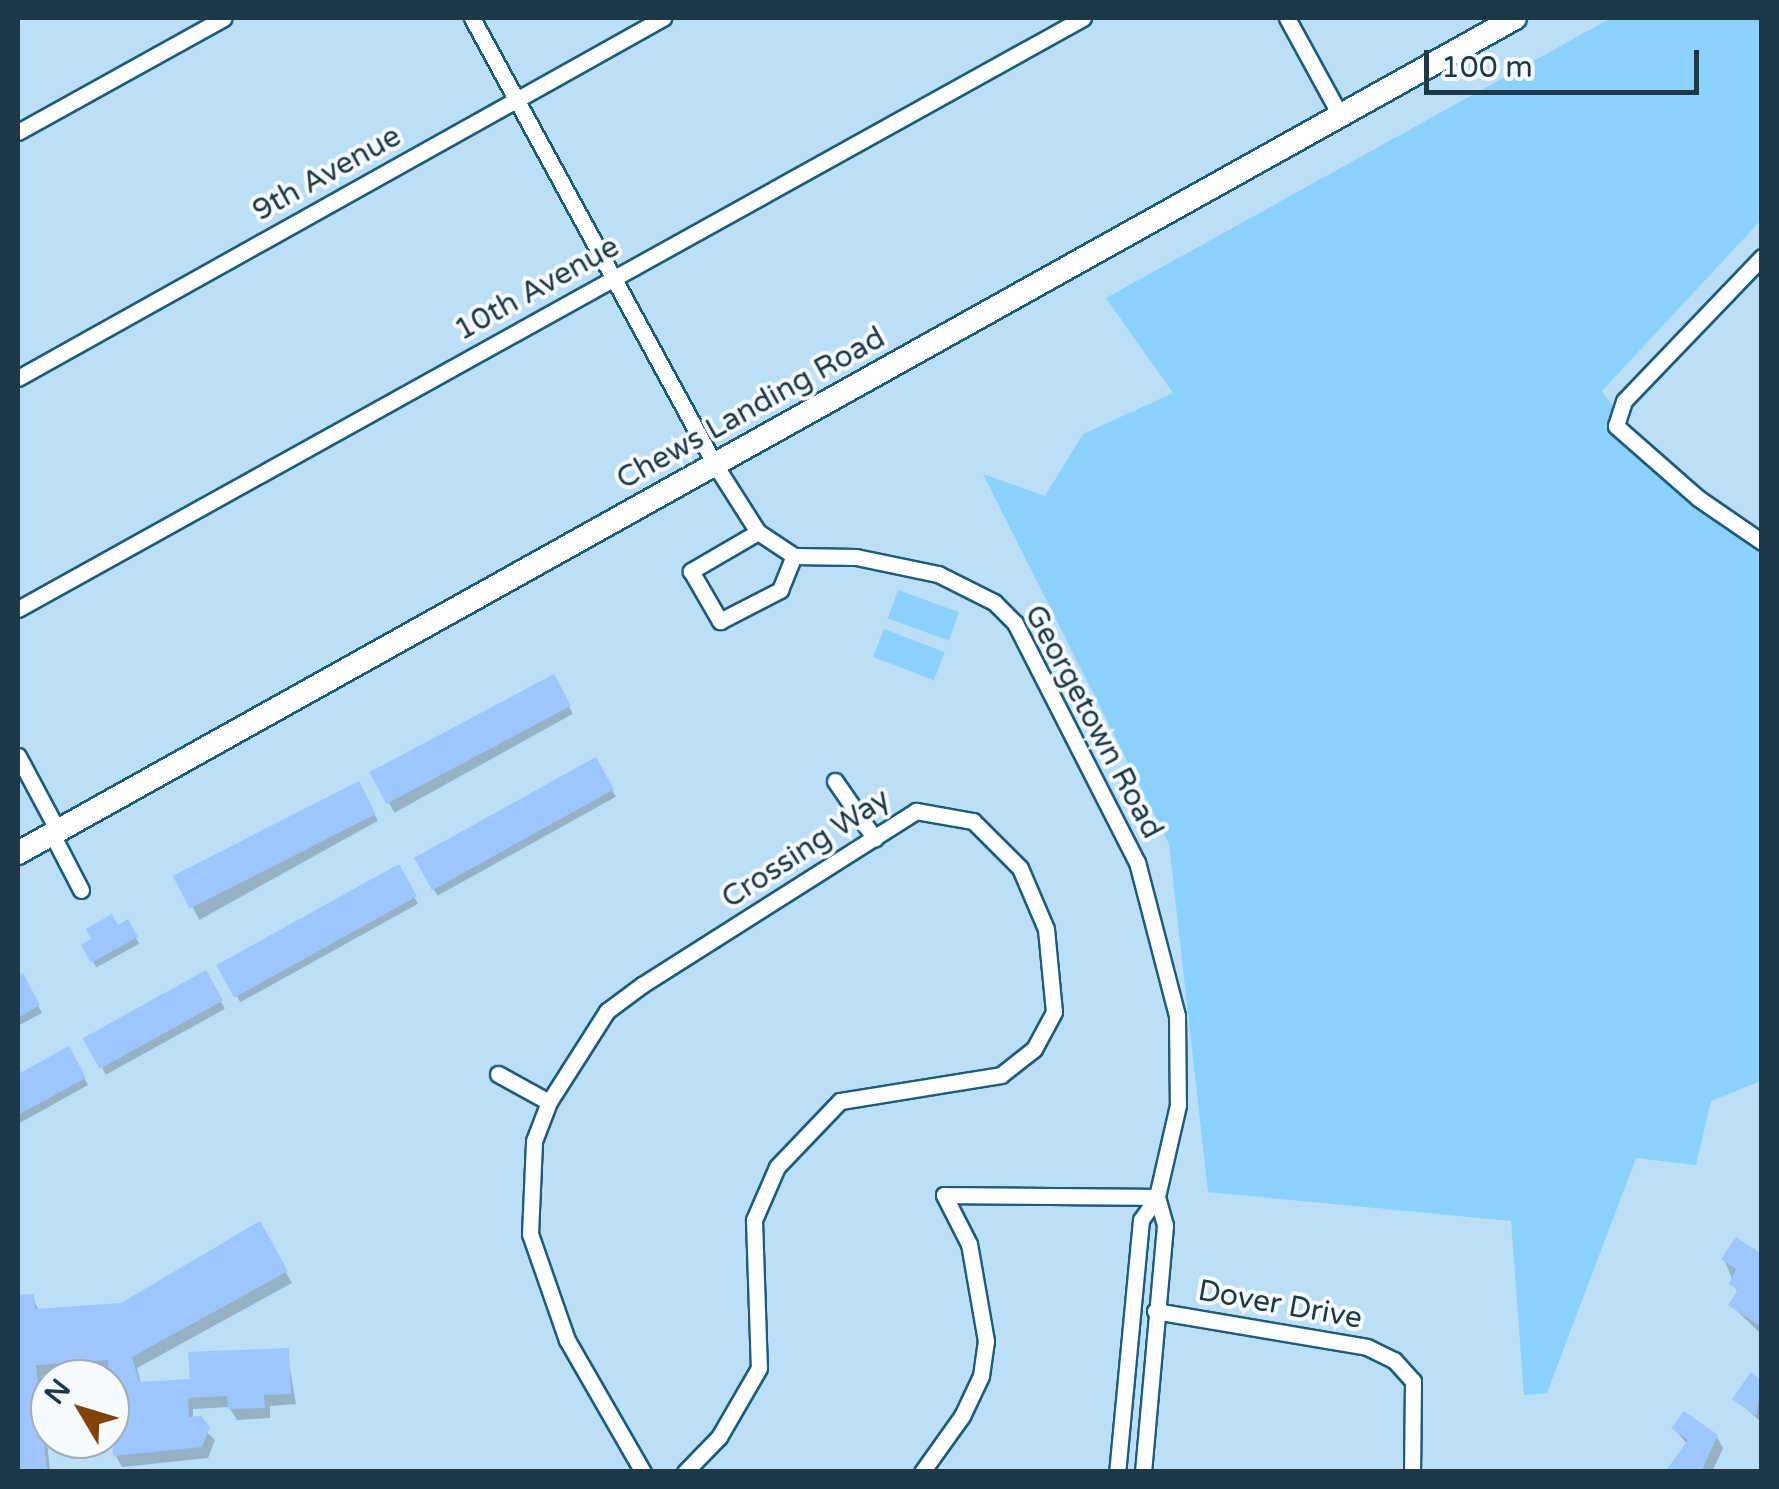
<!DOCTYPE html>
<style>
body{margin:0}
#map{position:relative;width:1779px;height:1489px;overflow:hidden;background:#badff6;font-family:"Varela Round",sans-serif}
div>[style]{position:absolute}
.green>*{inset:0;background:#8ad2fd;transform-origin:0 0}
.shadow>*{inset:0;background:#0003;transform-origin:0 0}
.building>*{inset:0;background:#9cc6fd;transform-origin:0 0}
.roads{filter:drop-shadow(2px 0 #1c5d7f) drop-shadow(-2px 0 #1c5d7f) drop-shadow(0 2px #1c5d7f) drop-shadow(0 -2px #1c5d7f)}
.street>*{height:15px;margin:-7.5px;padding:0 7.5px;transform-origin:7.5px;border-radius:7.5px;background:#fff}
.secondary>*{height:22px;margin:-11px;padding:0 11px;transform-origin:11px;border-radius:11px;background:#fff}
span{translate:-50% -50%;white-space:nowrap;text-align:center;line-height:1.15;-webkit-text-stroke:8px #f5fbff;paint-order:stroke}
.street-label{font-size:30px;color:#1d3847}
.frame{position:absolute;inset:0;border:20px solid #1d3847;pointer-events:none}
.north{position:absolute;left:30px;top:1359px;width:100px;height:100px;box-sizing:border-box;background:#f5fbff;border:2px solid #9fadb5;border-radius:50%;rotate:308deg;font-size:28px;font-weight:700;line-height:40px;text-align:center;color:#1d3847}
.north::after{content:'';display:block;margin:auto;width:35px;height:45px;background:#834407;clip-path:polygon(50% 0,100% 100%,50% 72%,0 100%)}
.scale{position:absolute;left:1424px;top:50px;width:275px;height:45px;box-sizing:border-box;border:5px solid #1d3847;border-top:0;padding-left:12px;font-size:30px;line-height:35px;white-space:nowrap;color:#1d3847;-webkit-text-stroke:8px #f5fbff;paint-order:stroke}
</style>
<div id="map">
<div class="green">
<div style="clip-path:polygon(1611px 18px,1761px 18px,1761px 220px,1602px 391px,1657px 469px,1761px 546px,1761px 1081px,1711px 1101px,1696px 1165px,1636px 1158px,1547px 1393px,1524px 1395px,1511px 1221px,1208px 1192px,1169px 844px,983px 474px,1045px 496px,1083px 434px,1173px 393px,1106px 298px)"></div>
<div style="left:898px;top:590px;width:65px;height:30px;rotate:20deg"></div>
<div style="left:884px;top:629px;width:65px;height:30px;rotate:21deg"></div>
</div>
<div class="shadow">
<div style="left:553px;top:678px;width:41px;height:204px;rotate:61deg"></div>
<div style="left:596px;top:761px;width:41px;height:204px;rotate:61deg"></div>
<div style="left:358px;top:785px;width:41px;height:204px;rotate:61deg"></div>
<div style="left:398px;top:868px;width:41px;height:203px;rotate:61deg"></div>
<div style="left:127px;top:922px;width:25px;height:49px;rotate:61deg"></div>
<div style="left:205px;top:973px;width:41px;height:136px;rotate:61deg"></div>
<div style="clip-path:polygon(22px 977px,42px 1013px,18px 1026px,18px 979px)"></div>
<div style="clip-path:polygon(68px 1049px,88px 1085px,18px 1124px,18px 1077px)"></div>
<div style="clip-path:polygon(259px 1225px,292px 1283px,137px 1368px,141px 1384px,192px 1382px,287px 1351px,296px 1404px,270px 1406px,270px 1418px,237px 1420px,229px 1407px,193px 1409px,193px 1419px,215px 1440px,208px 1458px,122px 1467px,116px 1456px,111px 1371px,41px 1376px,50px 1472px,18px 1472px,18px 1297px,32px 1296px,39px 1311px,121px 1305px)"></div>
<div style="clip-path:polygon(1762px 1257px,1762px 1335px,1731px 1305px,1738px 1294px,1724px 1259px)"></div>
<div style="clip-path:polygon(1762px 1383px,1762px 1419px,1760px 1421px,1735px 1399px)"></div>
<div style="clip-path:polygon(1674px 1428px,1717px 1437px,1723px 1448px,1712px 1472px,1668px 1472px,1687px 1444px)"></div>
</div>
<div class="building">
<div style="left:554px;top:674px;width:36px;height:209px;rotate:62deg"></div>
<div style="left:596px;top:757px;width:37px;height:208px;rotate:61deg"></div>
<div style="left:359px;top:781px;width:37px;height:209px;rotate:63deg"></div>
<div style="left:399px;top:864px;width:37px;height:209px;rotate:61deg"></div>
<div style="clip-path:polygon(112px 914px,118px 925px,128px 919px,138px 937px,91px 963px,81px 945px,91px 939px,86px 929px)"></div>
<div style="left:206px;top:970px;width:35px;height:141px;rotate:61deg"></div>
<div style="clip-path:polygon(23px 973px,40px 1005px,18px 1018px,18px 976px)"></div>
<div style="clip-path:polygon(69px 1046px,86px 1078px,18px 1115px,18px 1074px)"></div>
<div style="clip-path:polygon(260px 1221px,288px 1271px,132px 1357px,139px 1382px,190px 1379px,188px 1352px,289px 1348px,291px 1394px,264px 1395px,265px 1408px,228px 1409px,227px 1396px,188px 1398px,189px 1417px,201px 1416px,210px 1427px,202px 1447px,113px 1456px,108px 1360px,36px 1365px,47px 1472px,18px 1472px,18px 1295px,34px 1294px,35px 1309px,121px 1303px)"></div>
<div style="clip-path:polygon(1736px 1237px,1762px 1254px,1762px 1327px,1728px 1305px,1738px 1290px,1729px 1284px,1736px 1269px,1721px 1259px)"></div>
<div style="clip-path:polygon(1751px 1372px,1762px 1380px,1756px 1416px,1732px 1399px)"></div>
<div style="clip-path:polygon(1684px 1411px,1718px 1435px,1701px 1472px,1665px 1472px,1688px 1440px,1671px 1428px)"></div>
</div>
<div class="roads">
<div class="street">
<div style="left:472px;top:18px;width:507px;rotate:61.46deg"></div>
<div style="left:714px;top:463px;width:82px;rotate:57.5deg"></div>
<div style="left:758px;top:532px;width:43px;rotate:33.7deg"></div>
<div style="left:794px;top:556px;width:62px;rotate:0.9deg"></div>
<div style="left:856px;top:557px;width:84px;rotate:11.7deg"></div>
<div style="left:938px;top:574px;width:63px;rotate:26.6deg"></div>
<div style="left:994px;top:602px;width:30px;rotate:45deg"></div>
<div style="left:1015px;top:623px;width:268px;rotate:63deg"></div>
<div style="left:1137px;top:862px;width:159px;rotate:75.4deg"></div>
<div style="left:1177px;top:1016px;width:89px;rotate:89.4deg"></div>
<div style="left:1178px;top:1105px;width:94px;rotate:102.9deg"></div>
<div style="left:1157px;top:1197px;width:28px;rotate:125deg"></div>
<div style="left:1141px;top:1220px;width:253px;rotate:95.4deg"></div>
<div style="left:1287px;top:18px;width:108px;rotate:61.3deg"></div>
<div style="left:18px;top:132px;width:235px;rotate:-29deg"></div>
<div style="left:1762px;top:257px;width:199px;rotate:133.8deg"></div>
<div style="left:1624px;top:401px;width:26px;rotate:108deg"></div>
<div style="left:1616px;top:426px;width:109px;rotate:41.3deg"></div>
<div style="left:1698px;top:498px;width:78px;rotate:34.5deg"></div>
<div style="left:18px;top:378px;width:739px;rotate:-29.17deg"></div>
<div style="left:758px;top:532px;width:78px;rotate:149.8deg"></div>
<div style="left:691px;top:571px;width:58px;rotate:59.9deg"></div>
<div style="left:720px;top:621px;width:68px;rotate:-27.3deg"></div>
<div style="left:780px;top:590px;width:37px;rotate:-68deg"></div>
<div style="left:18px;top:609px;width:1218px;rotate:-29.03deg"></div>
<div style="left:18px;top:756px;width:85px;rotate:61.9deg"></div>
<div style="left:835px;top:781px;width:70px;rotate:55.4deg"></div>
<div style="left:52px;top:834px;width:63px;rotate:62.6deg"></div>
<div style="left:498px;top:1074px;width:58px;rotate:28.8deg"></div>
<div style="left:1155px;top:1311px;width:215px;rotate:9.6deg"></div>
<div style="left:1367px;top:1347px;width:30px;rotate:26deg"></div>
<div style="left:1394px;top:1360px;width:28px;rotate:48deg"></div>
<div style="left:1413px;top:1381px;width:91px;rotate:90.6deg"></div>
<div style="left:643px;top:1472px;width:152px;rotate:-119.9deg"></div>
<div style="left:567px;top:1340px;width:112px;rotate:-109.2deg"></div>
<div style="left:530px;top:1234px;width:93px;rotate:-87.5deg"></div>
<div style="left:534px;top:1141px;width:42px;rotate:-69deg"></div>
<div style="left:549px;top:1102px;width:108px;rotate:-57.5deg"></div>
<div style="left:607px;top:1011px;width:44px;rotate:-36.6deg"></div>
<div style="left:642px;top:985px;width:325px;rotate:-32.4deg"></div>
<div style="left:916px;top:811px;width:58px;rotate:10deg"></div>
<div style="left:973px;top:821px;width:66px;rotate:45deg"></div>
<div style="left:1020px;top:868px;width:66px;rotate:66.9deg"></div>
<div style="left:1046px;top:929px;width:83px;rotate:84.5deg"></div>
<div style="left:1054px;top:1012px;width:42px;rotate:118.4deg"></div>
<div style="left:1034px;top:1049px;width:42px;rotate:141.8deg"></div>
<div style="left:1001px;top:1075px;width:163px;rotate:170.8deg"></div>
<div style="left:840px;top:1101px;width:91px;rotate:133.7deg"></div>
<div style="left:777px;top:1167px;width:58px;rotate:113.5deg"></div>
<div style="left:754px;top:1220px;width:148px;rotate:88.1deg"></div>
<div style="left:759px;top:1368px;width:80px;rotate:120.1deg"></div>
<div style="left:719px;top:1437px;width:49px;rotate:134.2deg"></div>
<div style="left:922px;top:1472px;width:69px;rotate:-54.5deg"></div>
<div style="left:962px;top:1416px;width:44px;rotate:-64.6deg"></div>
<div style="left:981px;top:1376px;width:35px;rotate:-82deg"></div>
<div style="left:986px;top:1341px;width:98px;rotate:-99.9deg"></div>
<div style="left:969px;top:1244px;width:55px;rotate:-117deg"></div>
<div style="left:944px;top:1195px;width:213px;rotate:0.5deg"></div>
<div style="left:1143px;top:1472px;width:248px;rotate:-84.9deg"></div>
<div style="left:1165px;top:1225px;width:29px;rotate:-106deg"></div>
</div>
<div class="secondary">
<div style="left:18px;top:853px;width:1714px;rotate:-29.15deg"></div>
</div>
</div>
<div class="street-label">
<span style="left:327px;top:174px;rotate:-29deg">9th Avenue</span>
<span style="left:537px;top:289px;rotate:-29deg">10th Avenue</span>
<span style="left:751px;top:409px;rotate:-29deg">Chews Landing Road</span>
<span style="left:1093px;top:722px;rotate:62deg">Georgetown Road</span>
<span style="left:806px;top:849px;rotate:-33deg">Crossing Way</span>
<span style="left:1280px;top:1305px;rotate:10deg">Dover Drive</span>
</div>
<div class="frame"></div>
<div class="north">N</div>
<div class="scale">100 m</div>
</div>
